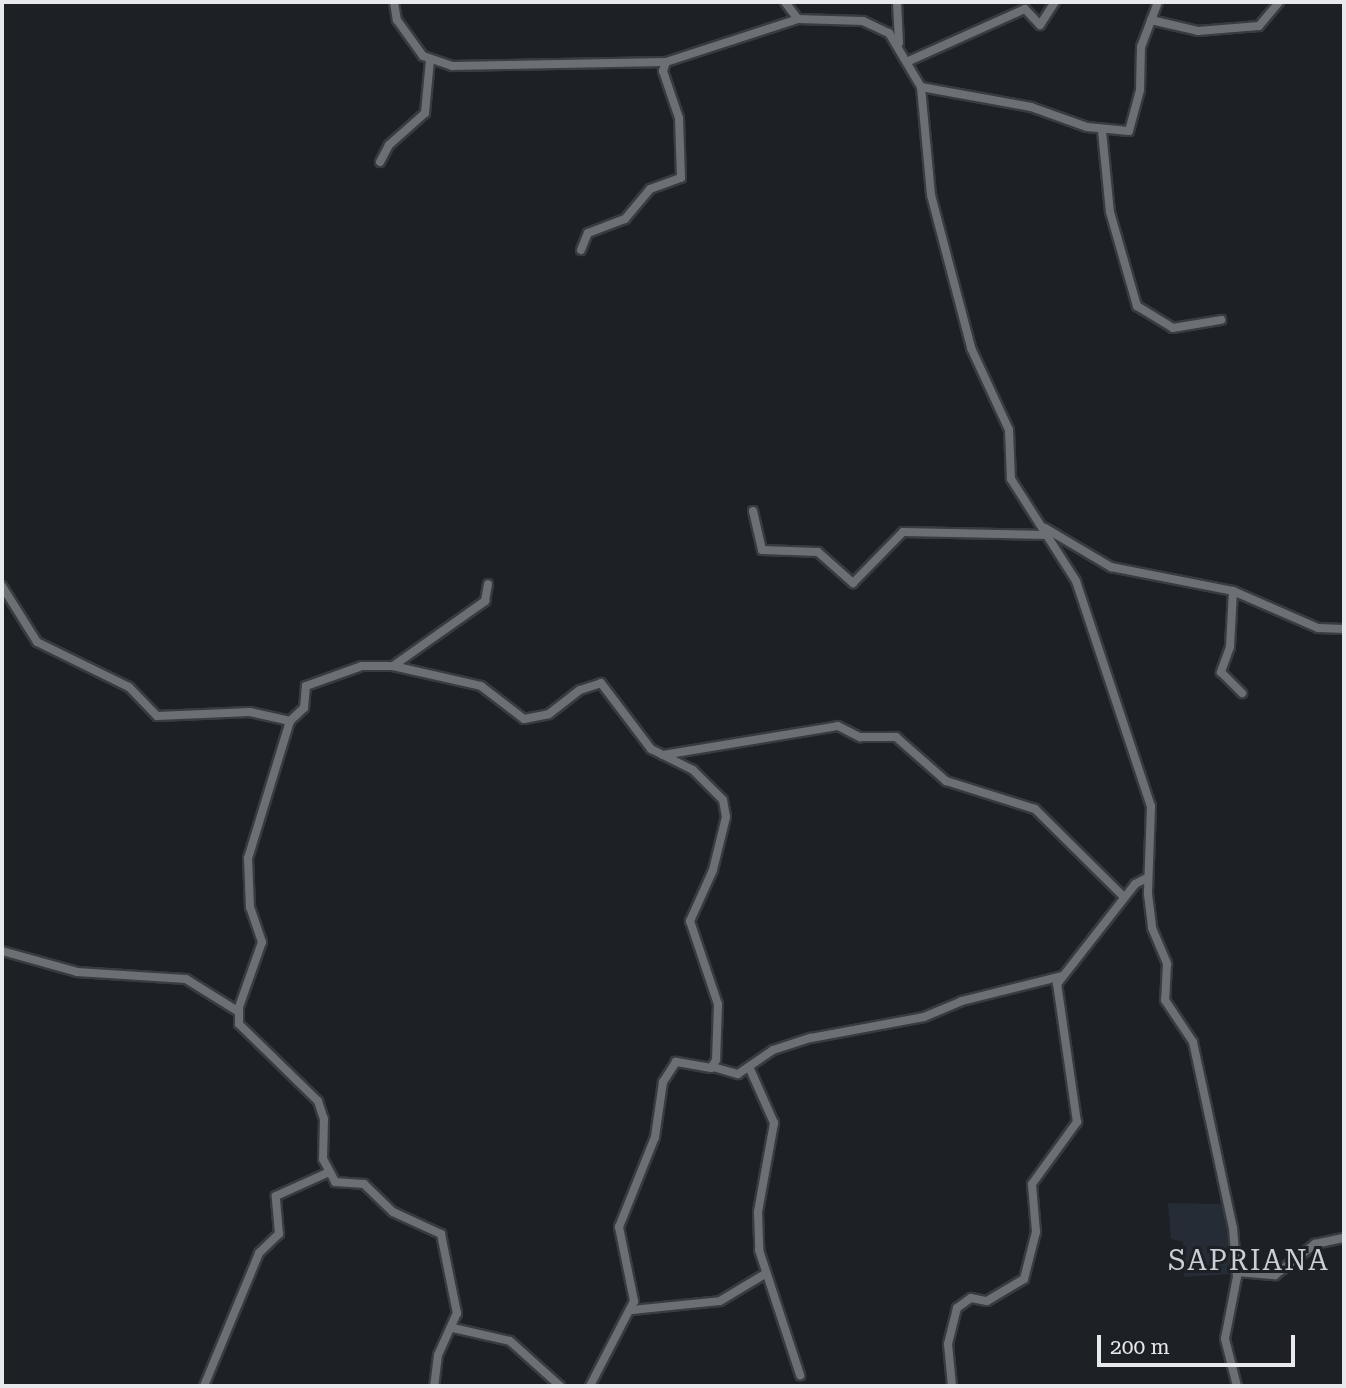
<!DOCTYPE html>
<style>
body{margin:0}
#map{position:relative;width:1346px;height:1388px;overflow:hidden;background:#1d2025;font-family:"Roboto Serif",serif}
div>[style]{position:absolute}
.built>*{inset:0;background:#252c35}
.roads{filter:drop-shadow(2px 0 #383b3f) drop-shadow(-2px 0 #383b3f) drop-shadow(0 2px #383b3f) drop-shadow(0 -2px #383b3f)}
.street>*{height:8px;margin:-4px;padding:0 4px;transform-origin:4px;border-radius:4px;background:#6c7075}
span{translate:-50% -50%;white-space:nowrap;text-align:center;line-height:1.15;-webkit-text-stroke:6px #1d2025;paint-order:stroke}
.quarter-label{font-size:28px;color:#ccd0d6;letter-spacing:2px}
.frame{position:absolute;inset:0;border:4px solid #e7e9ec;pointer-events:none}
.scale{position:absolute;left:1097px;top:1335px;width:198px;height:32px;box-sizing:border-box;border:4px solid #e7e9ec;border-top:0;padding-left:9px;font-size:21px;line-height:24px;white-space:nowrap;color:#e7e9ec;-webkit-text-stroke:5px #1d2025;paint-order:stroke}
</style>
<div id="map">
<div class="built">
<div style="clip-path:polygon(1168px 1203px,1223px 1204px,1233px 1274px,1184px 1277px,1183px 1242px,1171px 1239px)"></div>
</div>
<div class="roads">
<div class="street">
<div style="left:394px;top:2px;width:18px;rotate:81deg"></div>
<div style="left:397px;top:20px;width:44px;rotate:54.2deg"></div>
<div style="left:423px;top:56px;width:31px;rotate:19deg"></div>
<div style="left:452px;top:66px;width:214px;rotate:-1.1deg"></div>
<div style="left:666px;top:62px;width:139px;rotate:-18deg"></div>
<div style="left:785px;top:2px;width:21px;rotate:53deg"></div>
<div style="left:798px;top:19px;width:65px;rotate:1.8deg"></div>
<div style="left:863px;top:21px;width:29px;rotate:25deg"></div>
<div style="left:889px;top:33px;width:63px;rotate:59.3deg"></div>
<div style="left:921px;top:87px;width:108px;rotate:84.7deg"></div>
<div style="left:931px;top:195px;width:158px;rotate:75.3deg"></div>
<div style="left:971px;top:348px;width:90px;rotate:65.1deg"></div>
<div style="left:1009px;top:430px;width:49px;rotate:87.7deg"></div>
<div style="left:1011px;top:479px;width:121px;rotate:57.5deg"></div>
<div style="left:1076px;top:581px;width:237px;rotate:71.6deg"></div>
<div style="left:1151px;top:806px;width:88px;rotate:92deg"></div>
<div style="left:1148px;top:894px;width:34px;rotate:83deg"></div>
<div style="left:1152px;top:928px;width:39px;rotate:67deg"></div>
<div style="left:1167px;top:964px;width:36px;rotate:93deg"></div>
<div style="left:1165px;top:1000px;width:50px;rotate:56.3deg"></div>
<div style="left:1193px;top:1042px;width:190px;rotate:77.9deg"></div>
<div style="left:1233px;top:1228px;width:49px;rotate:85.3deg"></div>
<div style="left:1237px;top:1277px;width:63px;rotate:101deg"></div>
<div style="left:1225px;top:1339px;width:49px;rotate:75.7deg"></div>
<div style="left:897px;top:2px;width:41px;rotate:87.2deg"></div>
<div style="left:1151px;top:20px;width:48px;rotate:13.2deg"></div>
<div style="left:1198px;top:31px;width:61px;rotate:-4.7deg"></div>
<div style="left:1259px;top:26px;width:31px;rotate:-50deg"></div>
<div style="left:911px;top:60px;width:125px;rotate:-24.1deg"></div>
<div style="left:1025px;top:9px;width:22px;rotate:47deg"></div>
<div style="left:1040px;top:25px;width:27px;rotate:-57deg"></div>
<div style="left:921px;top:87px;width:112px;rotate:10.3deg"></div>
<div style="left:1031px;top:107px;width:59px;rotate:19.7deg"></div>
<div style="left:1087px;top:127px;width:42px;rotate:5.4deg"></div>
<div style="left:1129px;top:131px;width:42px;rotate:-75deg"></div>
<div style="left:1140px;top:90px;width:43px;rotate:-88.7deg"></div>
<div style="left:1141px;top:47px;width:48px;rotate:-69.3deg"></div>
<div style="left:1102px;top:131px;width:81px;rotate:84.4deg"></div>
<div style="left:1110px;top:212px;width:98px;rotate:74deg"></div>
<div style="left:1137px;top:306px;width:42px;rotate:31.4deg"></div>
<div style="left:1173px;top:328px;width:49px;rotate:-9.5deg"></div>
<div style="left:380px;top:162px;width:19px;rotate:-62deg"></div>
<div style="left:389px;top:145px;width:48px;rotate:-41.6deg"></div>
<div style="left:425px;top:113px;width:53px;rotate:-84.6deg"></div>
<div style="left:581px;top:250px;width:18px;rotate:-68deg"></div>
<div style="left:588px;top:233px;width:40px;rotate:-21deg"></div>
<div style="left:625px;top:219px;width:39px;rotate:-50deg"></div>
<div style="left:650px;top:189px;width:33px;rotate:-20deg"></div>
<div style="left:681px;top:178px;width:60px;rotate:-91.9deg"></div>
<div style="left:679px;top:118px;width:50px;rotate:-108.8deg"></div>
<div style="left:663px;top:71px;width:9px;rotate:-72deg"></div>
<div style="left:753px;top:511px;width:40px;rotate:77deg"></div>
<div style="left:762px;top:550px;width:56px;rotate:2deg"></div>
<div style="left:818px;top:552px;width:47px;rotate:41.5deg"></div>
<div style="left:853px;top:583px;width:71px;rotate:-45.6deg"></div>
<div style="left:903px;top:532px;width:144px;rotate:1.2deg"></div>
<div style="left:1045px;top:528px;width:77px;rotate:30.6deg"></div>
<div style="left:1111px;top:567px;width:124px;rotate:11.1deg"></div>
<div style="left:1233px;top:591px;width:93px;rotate:23.5deg"></div>
<div style="left:1318px;top:628px;width:26px;rotate:2deg"></div>
<div style="left:2px;top:586px;width:66px;rotate:58deg"></div>
<div style="left:37px;top:642px;width:102px;rotate:26.1deg"></div>
<div style="left:129px;top:687px;width:40px;rotate:46deg"></div>
<div style="left:157px;top:716px;width:93px;rotate:-2.5deg"></div>
<div style="left:250px;top:712px;width:41px;rotate:12.7deg"></div>
<div style="left:290px;top:721px;width:19px;rotate:-43deg"></div>
<div style="left:304px;top:708px;width:22px;rotate:-85deg"></div>
<div style="left:306px;top:686px;width:59px;rotate:-19.7deg"></div>
<div style="left:362px;top:666px;width:31px"></div>
<div style="left:393px;top:666px;width:90px;rotate:12.8deg"></div>
<div style="left:481px;top:686px;width:54px;rotate:37.5deg"></div>
<div style="left:524px;top:719px;width:25px;rotate:-11deg"></div>
<div style="left:549px;top:714px;width:39px;rotate:-38deg"></div>
<div style="left:580px;top:690px;width:22px;rotate:-18deg"></div>
<div style="left:601px;top:683px;width:83px;rotate:52.9deg"></div>
<div style="left:651px;top:749px;width:47px;rotate:26.6deg"></div>
<div style="left:693px;top:770px;width:42px;rotate:45deg"></div>
<div style="left:723px;top:800px;width:17px;rotate:80deg"></div>
<div style="left:726px;top:817px;width:55px;rotate:103.8deg"></div>
<div style="left:713px;top:870px;width:56px;rotate:114.3deg"></div>
<div style="left:690px;top:921px;width:88px;rotate:71.4deg"></div>
<div style="left:718px;top:1004px;width:56px;rotate:92deg"></div>
<div style="left:716px;top:1060px;width:9px;rotate:122deg"></div>
<div style="left:711px;top:1068px;width:36px;rotate:-170deg"></div>
<div style="left:676px;top:1062px;width:24px;rotate:123deg"></div>
<div style="left:663px;top:1082px;width:56px;rotate:98.3deg"></div>
<div style="left:655px;top:1137px;width:97px;rotate:111.8deg"></div>
<div style="left:619px;top:1227px;width:76px;rotate:78.5deg"></div>
<div style="left:634px;top:1301px;width:96px;rotate:117.4deg"></div>
<div style="left:1233px;top:591px;width:56px;rotate:93.1deg"></div>
<div style="left:1230px;top:647px;width:27px;rotate:110deg"></div>
<div style="left:1221px;top:672px;width:30px;rotate:45deg"></div>
<div style="left:393px;top:666px;width:113px;rotate:-35.2deg"></div>
<div style="left:485px;top:601px;width:17px;rotate:-80deg"></div>
<div style="left:290px;top:721px;width:143px;rotate:107deg"></div>
<div style="left:248px;top:858px;width:49px;rotate:87.7deg"></div>
<div style="left:250px;top:907px;width:37px;rotate:71deg"></div>
<div style="left:262px;top:942px;width:69px;rotate:109.5deg"></div>
<div style="left:239px;top:1007px;width:17px;rotate:90deg"></div>
<div style="left:239px;top:1024px;width:110px;rotate:44.3deg"></div>
<div style="left:318px;top:1101px;width:19px;rotate:72deg"></div>
<div style="left:324px;top:1119px;width:40px;rotate:91.4deg"></div>
<div style="left:323px;top:1159px;width:26px;rotate:62deg"></div>
<div style="left:335px;top:1182px;width:29px;rotate:4deg"></div>
<div style="left:364px;top:1184px;width:40px;rotate:44deg"></div>
<div style="left:393px;top:1212px;width:53px;rotate:24.6deg"></div>
<div style="left:441px;top:1234px;width:81px;rotate:78.6deg"></div>
<div style="left:457px;top:1313px;width:46px;rotate:114.3deg"></div>
<div style="left:438px;top:1355px;width:31px;rotate:97deg"></div>
<div style="left:663px;top:755px;width:177px;rotate:-9.4deg"></div>
<div style="left:838px;top:726px;width:25px;rotate:27deg"></div>
<div style="left:860px;top:737px;width:36px"></div>
<div style="left:896px;top:737px;width:67px;rotate:41.3deg"></div>
<div style="left:946px;top:781px;width:93px;rotate:17.5deg"></div>
<div style="left:1035px;top:809px;width:125px;rotate:44.7deg"></div>
<div style="left:2px;top:951px;width:78px;rotate:15.6deg"></div>
<div style="left:77px;top:972px;width:109px;rotate:3.7deg"></div>
<div style="left:186px;top:979px;width:62px;rotate:31.9deg"></div>
<div style="left:713px;top:1067px;width:26px;rotate:16deg"></div>
<div style="left:738px;top:1074px;width:42px;rotate:-34.4deg"></div>
<div style="left:773px;top:1050px;width:40px;rotate:-18deg"></div>
<div style="left:811px;top:1038px;width:115px;rotate:-10.5deg"></div>
<div style="left:924px;top:1017px;width:41px;rotate:-22.8deg"></div>
<div style="left:962px;top:1001px;width:103px;rotate:-14deg"></div>
<div style="left:750px;top:1069px;width:59px;rotate:66deg"></div>
<div style="left:774px;top:1123px;width:90px;rotate:100.2deg"></div>
<div style="left:758px;top:1212px;width:38px;rotate:88deg"></div>
<div style="left:759px;top:1250px;width:132px;rotate:71.8deg"></div>
<div style="left:1237px;top:1272px;width:38px;rotate:5deg"></div>
<div style="left:1275px;top:1275px;width:51px;rotate:-37.8deg"></div>
<div style="left:1315px;top:1244px;width:30px;rotate:-12deg"></div>
<div style="left:632px;top:1310px;width:88px;rotate:-5.8deg"></div>
<div style="left:720px;top:1301px;width:52px;rotate:-31deg"></div>
<div style="left:453px;top:1328px;width:58px;rotate:12.8deg"></div>
<div style="left:510px;top:1341px;width:67px;rotate:42deg"></div>
<div style="left:204px;top:1386px;width:144px;rotate:-67.5deg"></div>
<div style="left:259px;top:1253px;width:28px;rotate:-44deg"></div>
<div style="left:279px;top:1234px;width:38px;rotate:-95deg"></div>
<div style="left:276px;top:1196px;width:56px;rotate:-24.3deg"></div>
<div style="left:952px;top:1386px;width:42px;rotate:-95.4deg"></div>
<div style="left:948px;top:1344px;width:37px;rotate:-76deg"></div>
<div style="left:957px;top:1308px;width:17px;rotate:-36deg"></div>
<div style="left:971px;top:1298px;width:16px;rotate:11deg"></div>
<div style="left:987px;top:1301px;width:43px;rotate:-30.7deg"></div>
<div style="left:1024px;top:1279px;width:49px;rotate:-75.7deg"></div>
<div style="left:1036px;top:1232px;width:48px;rotate:-94.8deg"></div>
<div style="left:1032px;top:1184px;width:77px;rotate:-54deg"></div>
<div style="left:1077px;top:1122px;width:139px;rotate:-98.2deg"></div>
<div style="left:1057px;top:984px;width:127px;rotate:-52deg"></div>
<div style="left:1135px;top:884px;width:13px;rotate:-27deg"></div>
</div>
</div>
<div class="quarter-label">
<span style="left:1249px;top:1261px">SAPRIANA</span>
</div>
<div class="frame"></div>
<div class="scale">200 m</div>
</div>
